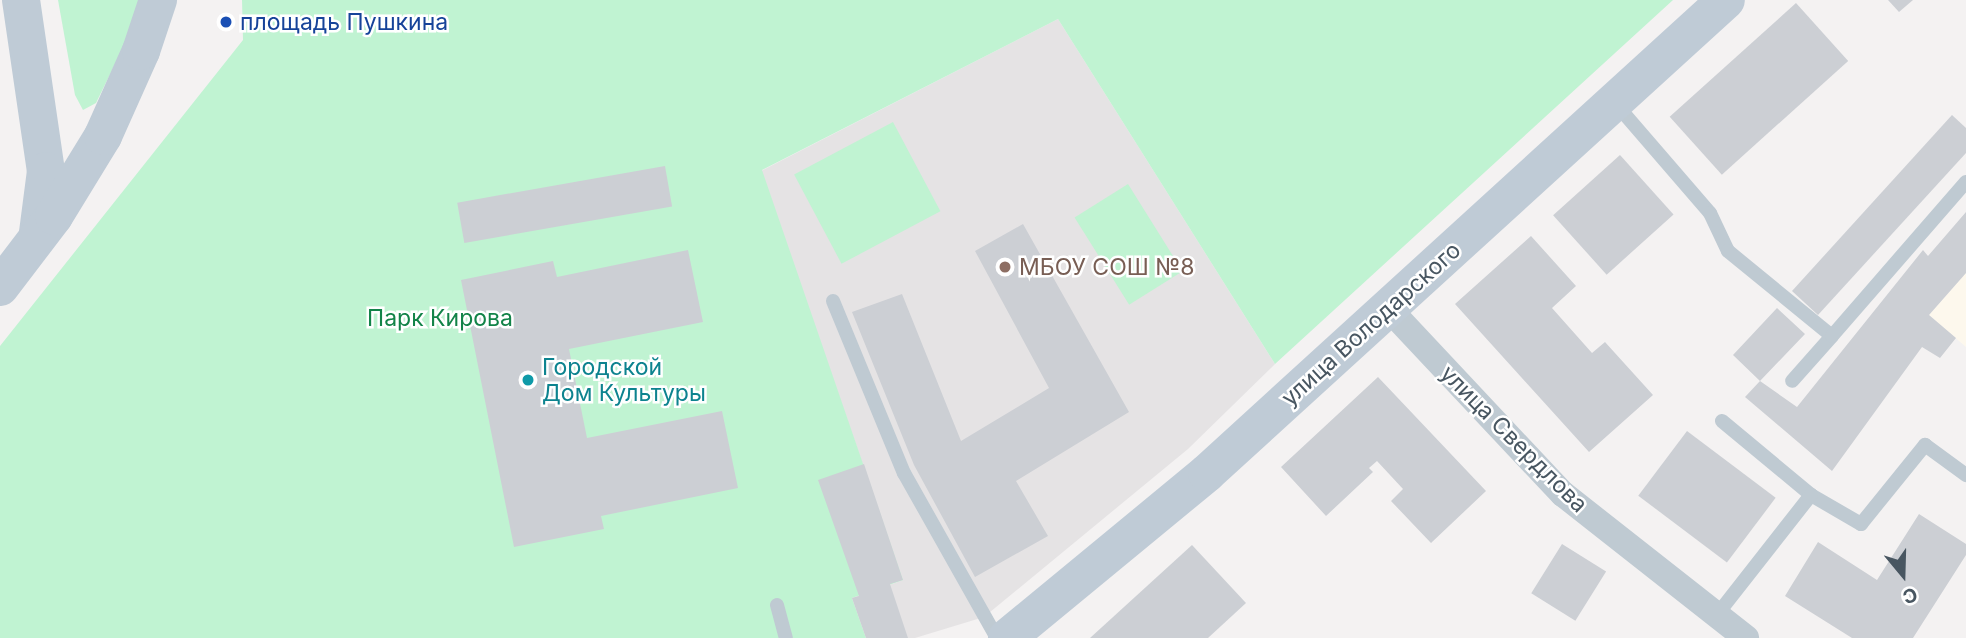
<!DOCTYPE html>
<meta charset="utf-8">
<style>
body{margin:0}
#map{position:relative;width:1966px;height:638px;overflow:hidden;background:#f4f2f2;font-family:Inter,sans-serif}
div>[style]{position:absolute}
.commercial>*{inset:0;background:#fdf8ed}
.education>*{inset:0;background:#e5e3e4}
.green>*{inset:0;background:#c0f3d2;transform-origin:0 0}
.building>*{inset:0;background:#cccfd4;transform-origin:0 0}
.lane>*{height:14px;margin:-7px;padding:0 7px;transform-origin:7px;border-radius:7px;background:#bfcad2}
.street>*{height:26px;margin:-13px;padding:0 13px;transform-origin:13px;border-radius:13px;background:#bfcad2}
.secondary>*{height:38px;margin:-19px;padding:0 19px;transform-origin:19px;border-radius:19px;background:#bfcbd6}
.dots>*{width:19px;height:19px;translate:-50% -50%;box-sizing:border-box;border:4px solid #fff;border-radius:50%}
span{translate:-50% -50%;white-space:nowrap;text-align:center;line-height:1.15;-webkit-text-stroke:5px #fff;paint-order:stroke}
.transit-label{font-size:23px;color:#164399}
.left{translate:0 -50%;text-align:left}
.education-label{font-size:23px;color:#785e54}
.park-label{font-size:23px;color:#128348}
.street-label{font-size:23px;color:#485661}
.culture-label{font-size:23px;color:#0d838f}
.north{position:absolute;left:1868px;top:540px;width:70px;height:70px;-webkit-text-stroke:5px #fff;paint-order:stroke;rotate:161deg;font-size:19px;font-weight:700;line-height:28px;text-align:center;color:#485661}
.north::after{content:'';display:block;margin:auto;width:24px;height:32px;background:#485661;clip-path:polygon(50% 0,100% 100%,50% 72%,0 100%)}
</style>
<div id="map">
<div class="commercial">
<div style="clip-path:polygon(1966px 273px,1966px 347px,1929px 315px)"></div>
</div>
<div class="education">
<div style="clip-path:polygon(1058px 19px,1275px 364px,1188px 449px,984px 617px,915px 638px,866px 638px,852px 598px,903px 580px,761px 171px)"></div>
</div>
<div class="green">
<div style="clip-path:polygon(58px 0,139px 0,139px 15px,96px 103px,83px 110px,75px 95px)"></div>
<div style="clip-path:polygon(242px 0,1673px 0,1275px 364px,1058px 19px,762px 170px,903px 580px,852px 598px,866px 638px,0 638px,0 346px,243px 40px)"></div>
<div style="left:893px;top:122px;width:101px;height:112px;rotate:62deg"></div>
<div style="left:1128px;top:184px;width:103px;height:63px;rotate:58deg"></div>
</div>
<div class="building">
<div style="clip-path:polygon(1888px 0,1913px 0,1899px 12px)"></div>
<div style="left:1796px;top:3px;width:78px;height:170px;rotate:48deg"></div>
<div style="clip-path:polygon(1952px 115px,1966px 128px,1966px 153px,1818px 315px,1792px 291px)"></div>
<div style="left:1620px;top:155px;width:80px;height:90px;rotate:48deg"></div>
<div style="left:665px;top:166px;width:41px;height:211px;rotate:80deg"></div>
<div style="clip-path:polygon(1966px 212px,1966px 273px,1929px 315px,1956px 338px,1940px 358px,1922px 347px,1832px 471px,1745px 397px,1760px 381px,1733px 355px,1777px 308px,1805px 334px,1760px 381px,1797px 407px,1923px 250px,1928px 256px)"></div>
<div style="clip-path:polygon(1023px 224px,1129px 412px,1016px 481px,1048px 536px,975px 577px,914px 465px,852px 312px,902px 294px,961px 441px,1049px 388px,975px 251px)"></div>
<div style="clip-path:polygon(1531px 236px,1576px 286px,1552px 308px,1592px 353px,1605px 342px,1653px 395px,1589px 452px,1455px 304px)"></div>
<div style="clip-path:polygon(688px 250px,703px 322px,569px 349px,587px 438px,722px 411px,738px 488px,601px 516px,604px 529px,514px 547px,461px 280px,553px 261px,557px 277px)"></div>
<div style="clip-path:polygon(1378px 377px,1486px 491px,1431px 543px,1391px 501px,1403px 489px,1377px 461px,1369px 468px,1373px 472px,1326px 516px,1281px 467px)"></div>
<div style="left:1687px;top:431px;width:111px;height:81px;rotate:37deg"></div>
<div style="clip-path:polygon(864px 464px,903px 580px,890px 584px,908px 638px,866px 638px,852px 598px,859px 596px,818px 480px)"></div>
<div style="clip-path:polygon(1919px 514px,1966px 544px,1966px 555px,1913px 638px,1852px 638px,1785px 596px,1818px 542px,1877px 580px)"></div>
<div style="left:1562px;top:544px;width:52px;height:58px;rotate:32deg"></div>
<div style="clip-path:polygon(1192px 545px,1246px 603px,1208px 638px,1090px 638px)"></div>
</div>
<div class="lane">
<div style="left:1615px;top:103px;width:145px;rotate:49.2deg"></div>
<div style="left:1710px;top:213px;width:42px;rotate:64.7deg"></div>
<div style="left:1728px;top:251px;width:134px;rotate:39.3deg"></div>
<div style="left:1832px;top:336px;width:60px;rotate:131.6deg"></div>
<div style="left:833px;top:301px;width:186px;rotate:67.6deg"></div>
<div style="left:904px;top:473px;width:189px;rotate:60.6deg"></div>
<div style="left:1832px;top:336px;width:204px;rotate:-49deg"></div>
<div style="left:1722px;top:421px;width:116px;rotate:39.7deg"></div>
<div style="left:1811px;top:495px;width:58px;rotate:30.1deg"></div>
<div style="left:1861px;top:524px;width:102px;rotate:-51deg"></div>
<div style="left:1925px;top:445px;width:51px;rotate:36.2deg"></div>
<div style="left:777px;top:605px;width:34px;rotate:75deg"></div>
<div style="left:1716px;top:616px;width:154px;rotate:-51.9deg"></div>
</div>
<div class="street">
<div style="left:1389px;top:309px;width:254px;rotate:46.8deg"></div>
<div style="left:1563px;top:494px;width:233px;rotate:38.2deg"></div>
</div>
<div class="secondary">
<div style="left:21px;top:0;width:173px;rotate:81.7deg"></div>
<div style="left:46px;top:171px;width:63px;rotate:97.4deg"></div>
<div style="left:0;top:287px;width:89px;rotate:-52.7deg"></div>
<div style="left:54px;top:216px;width:94px;rotate:-58.5deg"></div>
<div style="left:103px;top:136px;width:93px;rotate:-65.9deg"></div>
<div style="left:141px;top:51px;width:54px;rotate:-71.6deg"></div>
<div style="left:1007px;top:638px;width:259px;rotate:-39.5deg"></div>
<div style="left:1207px;top:473px;width:702px;rotate:-42.35deg"></div>
</div>
<div class="dots">
<div style="left:226px;top:22px;background:#1a4fb4"></div>
<div style="left:1005px;top:267px;background:#8d6e63"></div>
<div style="left:528px;top:380px;background:#0f9aa8"></div>
</div>
<div class="transit-label">
<span class="left" style="left:240px;top:22px">площадь Пушкина</span>
</div>
<div class="education-label">
<span class="left" style="left:1019px;top:267px">МБОУ СОШ №8</span>
</div>
<div class="park-label">
<span style="left:440px;top:318px">Парк Кирова</span>
</div>
<div class="street-label">
<span style="left:1371px;top:324px;rotate:-42deg">улица Володарского</span>
<span style="left:1514px;top:439px;rotate:45deg">улица Свердлова</span>
</div>
<div class="culture-label">
<span class="left" style="left:542px;top:380px">Городской<br>Дом Культуры</span>
</div>
<div class="north">С</div>
</div>
